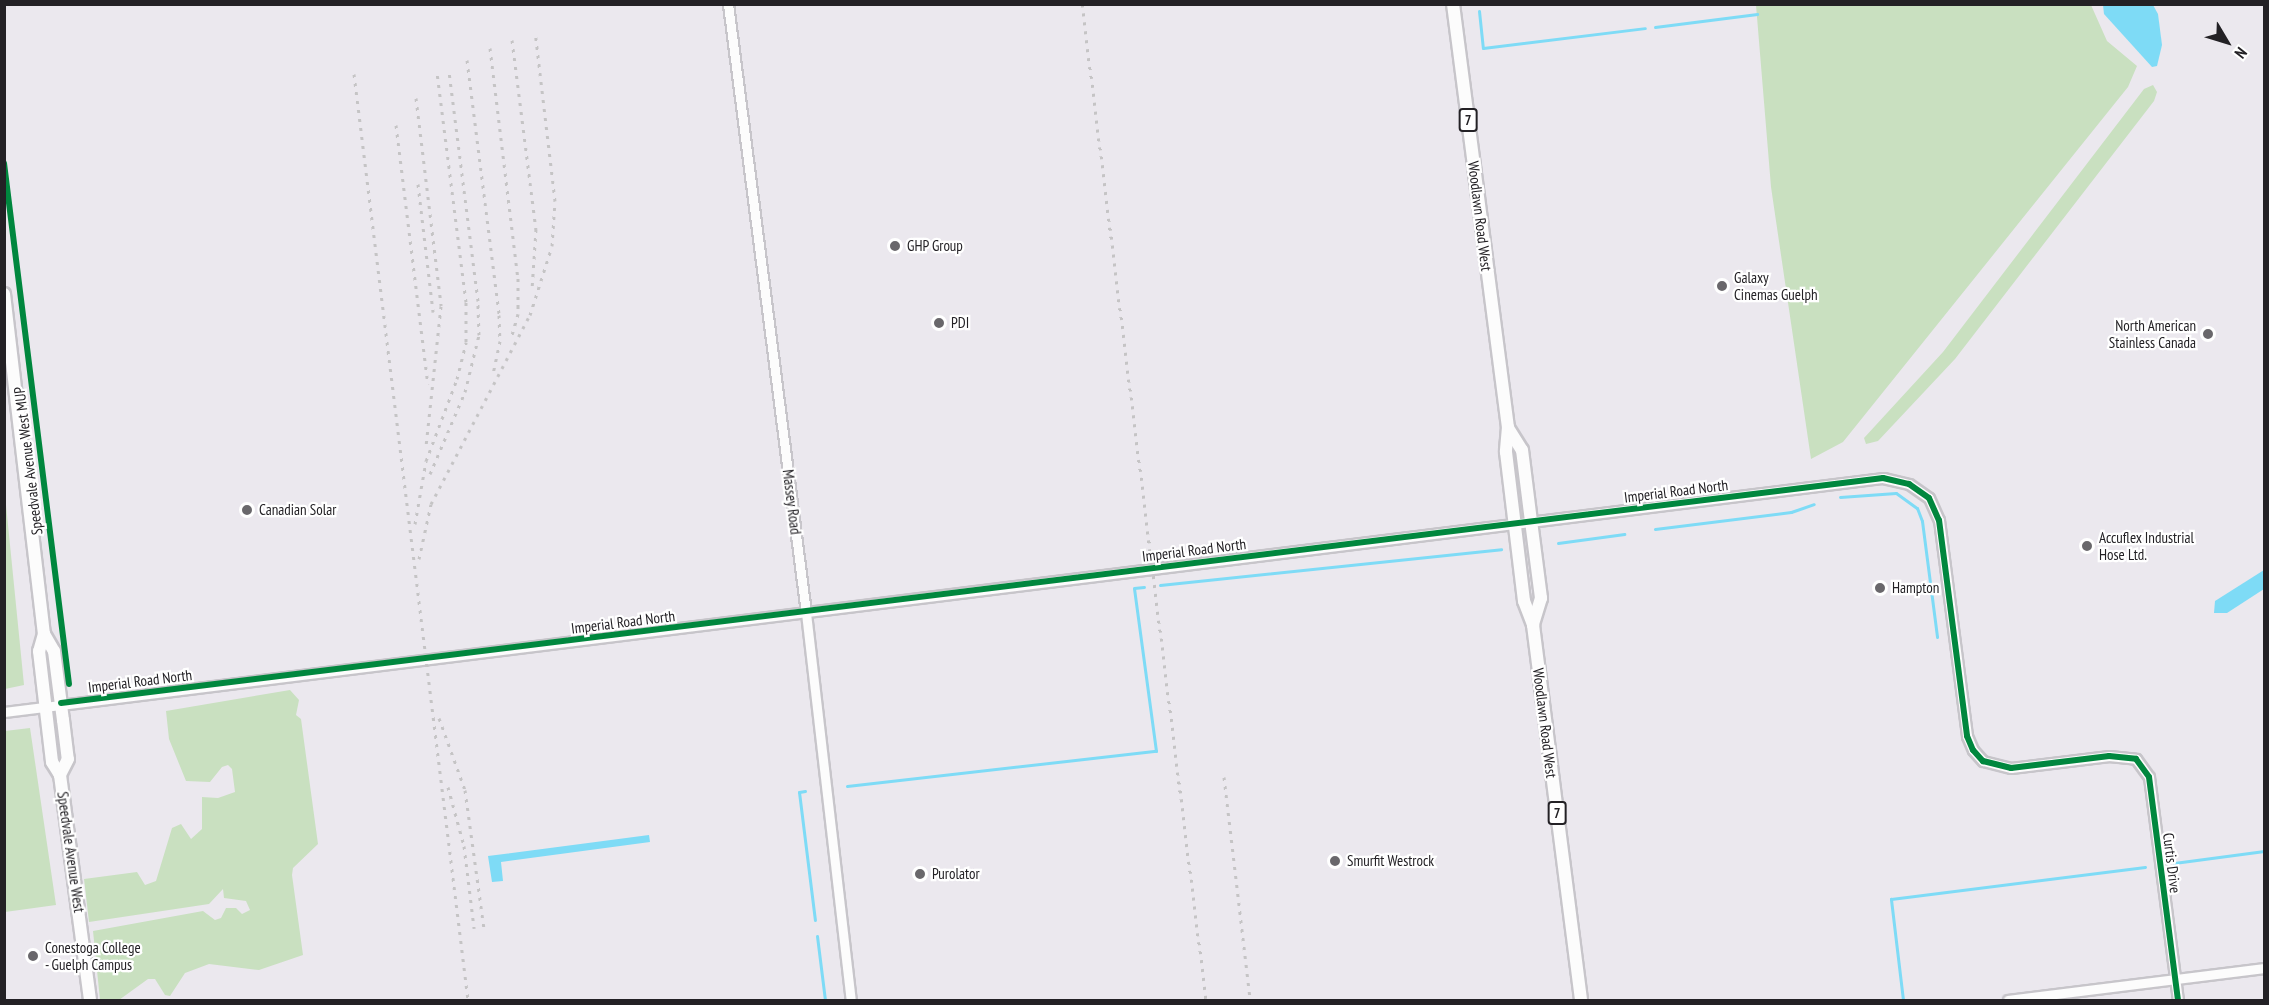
<!DOCTYPE html>
<style>
body{margin:0}
#map{position:relative;width:2269px;height:1005px;overflow:hidden;background:#ebe8ee;font-family:"PT Sans Narrow",sans-serif}
div>[style]{position:absolute}
.green>*{inset:0;background:#c9e0c0}
.water>*{inset:0;background:#7edbf6}
.stream>*{height:3px;margin:-1.5px;padding:0 1.5px;transform-origin:1.5px;border-radius:1.5px;background:#7edbf6}
.roads{filter:drop-shadow(2px 0 #c7c5ca) drop-shadow(-2px 0 #c7c5ca) drop-shadow(0 2px #c7c5ca) drop-shadow(0 -2px #c7c5ca)}
.minor>*{height:9px;margin:-4.5px;padding:0 4.5px;transform-origin:4.5px;border-radius:4.5px;background:#fcfcfc}
.major>*{height:12px;margin:-6px;padding:0 6px;transform-origin:6px;border-radius:6px;background:#fcfcfc}
.rail>*{height:3px;margin-top:-1.5px;transform-origin:0;background:repeating-linear-gradient(90deg,#c5c4c5 0 3px,transparent 0 9px)}
.cycleway>*{height:6px;margin:-3px;padding:0 3px;transform-origin:3px;border-radius:3px;background:#00873e}
.dots>*{width:16px;height:16px;translate:-50% -50%;box-sizing:border-box;border:3px solid #fff;border-radius:50%}
span{translate:-50% -50%;white-space:nowrap;text-align:center;line-height:1.15;-webkit-text-stroke:4.5px #fff;paint-order:stroke}
.shield-label span{padding:2px 4px;background:#fff;border:2px solid;border-radius:4px;-webkit-text-stroke-width:0}
.shield-label{font-size:14px;color:#232125;font-weight:700}
.street-label{font-size:15px;color:#232125}
.poi-label{font-size:15px;color:#232125}
.left{translate:0 -50%;text-align:left}
.right{translate:-100% -50%;text-align:right}
.frame{position:absolute;inset:0;border:6px solid #232125;pointer-events:none}
.north{position:absolute;left:2197px;top:12px;width:60px;height:60px;-webkit-text-stroke:4px #fff;paint-order:stroke;rotate:128deg;font-size:16px;font-weight:700;line-height:24px;text-align:center;color:#232125}
.north::after{content:'';display:block;margin:auto;width:21px;height:27px;background:#232125;clip-path:polygon(50% 0,100% 100%,50% 72%,0 100%)}
</style>
<div id="map">
<div class="green">
<div style="clip-path:polygon(1756px 5px,2091px 5px,2107px 41px,2137px 66px,2128px 87px,1843px 442px,1811px 459px,1771px 187px)"></div>
<div style="clip-path:polygon(2153px 85px,2157px 92px,2154px 101px,1955px 359px,1878px 441px,1866px 444px,1864px 438px,1943px 352px,2144px 89px)"></div>
<div style="clip-path:polygon(4px 485px,24px 685px,5px 689px,4px 689px)"></div>
<div style="clip-path:polygon(290px 690px,299px 700px,296px 715px,301px 719px,318px 844px,293px 868px,292px 875px,303px 955px,259px 970px,209px 964px,185px 973px,170px 996px,165px 995px,155px 979px,148px 979px,119px 1000px,100px 1000px,93px 931px,203px 911px,215px 920px,221px 918px,226px 908px,236px 908px,242px 914px,250px 910px,246px 901px,224px 898px,223px 889px,209px 904px,89px 922px,84px 879px,137px 872px,145px 885px,156px 881px,172px 828px,181px 824px,191px 839px,202px 829px,202px 797px,218px 798px,235px 792px,232px 769px,228px 765px,222px 767px,210px 782px,186px 781px,169px 739px,166px 711px)"></div>
<div style="clip-path:polygon(30px 728px,56px 905px,5px 912px,5px 731px)"></div>
</div>
<div class="water">
<div style="clip-path:polygon(2103px 5px,2153px 5px,2158px 14px,2162px 45px,2157px 66px,2152px 67px,2104px 14px)"></div>
<div style="clip-path:polygon(2264px 570px,2264px 589px,2227px 613px,2214px 613px,2215px 601px)"></div>
<div style="clip-path:polygon(649px 835px,650px 842px,501px 862px,503px 881px,492px 882px,488px 856px)"></div>
</div>
<div class="stream">
<div style="left:1479px;top:11px;width:37px;rotate:84deg"></div>
<div style="left:1483px;top:48px;width:163px;rotate:-7deg"></div>
<div style="left:1655px;top:27px;width:103px;rotate:-7.3deg"></div>
<div style="left:1840px;top:497px;width:56px;rotate:-4.1deg"></div>
<div style="left:1896px;top:493px;width:26px;rotate:36deg"></div>
<div style="left:1917px;top:508px;width:14px;rotate:69deg"></div>
<div style="left:1922px;top:521px;width:117px;rotate:82.6deg"></div>
<div style="left:1655px;top:529px;width:137px;rotate:-7.1deg"></div>
<div style="left:1791px;top:512px;width:24px;rotate:-19deg"></div>
<div style="left:1558px;top:543px;width:67px;rotate:-7.8deg"></div>
<div style="left:1160px;top:585px;width:343px;rotate:-6deg"></div>
<div style="left:847px;top:786px;width:311px;rotate:-6.5deg"></div>
<div style="left:1156px;top:751px;width:164px;rotate:-97.7deg"></div>
<div style="left:1134px;top:588px;width:10px;rotate:-6deg"></div>
<div style="left:805px;top:791px;width:6px;rotate:171deg"></div>
<div style="left:799px;top:792px;width:129px;rotate:82.9deg"></div>
<div style="left:2174px;top:863px;width:91px;rotate:-7.6deg"></div>
<div style="left:817px;top:936px;width:64px;rotate:82.9deg"></div>
<div style="left:1903px;top:1000px;width:102px;rotate:-96.8deg"></div>
<div style="left:1891px;top:899px;width:256px;rotate:-7.2deg"></div>
</div>
<div class="roads">
<div class="minor">
<div style="left:728px;top:4px;width:614px;rotate:82.7deg"></div>
<div style="left:806px;top:613px;width:390px;rotate:83.4deg"></div>
<div style="left:4px;top:712px;width:1894px;rotate:-7.1deg"></div>
<div style="left:1883px;top:478px;width:27px;rotate:13deg"></div>
<div style="left:1909px;top:484px;width:24px;rotate:35deg"></div>
<div style="left:1929px;top:498px;width:24px;rotate:66deg"></div>
<div style="left:1939px;top:520px;width:218px;rotate:82.6deg"></div>
<div style="left:1967px;top:736px;width:15px;rotate:67deg"></div>
<div style="left:1973px;top:750px;width:15px;rotate:48deg"></div>
<div style="left:1983px;top:761px;width:29px;rotate:14deg"></div>
<div style="left:2011px;top:768px;width:99px;rotate:-7deg"></div>
<div style="left:2109px;top:756px;width:27px;rotate:6deg"></div>
<div style="left:2136px;top:759px;width:22px;rotate:54deg"></div>
<div style="left:2149px;top:777px;width:225px;rotate:82.6deg"></div>
<div style="left:2008px;top:1000px;width:258px;rotate:-7.1deg"></div>
</div>
<div class="major">
<div style="left:1453px;top:4px;width:427px;rotate:82.6deg"></div>
<div style="left:1508px;top:427px;width:25px;rotate:95deg"></div>
<div style="left:1506px;top:452px;width:150px;rotate:83.1deg"></div>
<div style="left:1524px;top:601px;width:26px;rotate:69deg"></div>
<div style="left:1533px;top:625px;width:378px;rotate:82.7deg"></div>
<div style="left:4px;top:294px;width:342px;rotate:83.3deg"></div>
<div style="left:44px;top:634px;width:18px;rotate:106deg"></div>
<div style="left:39px;top:651px;width:112px;rotate:83.3deg"></div>
<div style="left:52px;top:762px;width:15px;rotate:58deg"></div>
<div style="left:60px;top:775px;width:227px;rotate:82.4deg"></div>
<div style="left:1508px;top:428px;width:26px;rotate:58deg"></div>
<div style="left:1522px;top:450px;width:72px;rotate:82.8deg"></div>
<div style="left:1531px;top:521px;width:78px;rotate:82.6deg"></div>
<div style="left:1541px;top:598px;width:28px;rotate:107deg"></div>
<div style="left:44px;top:634px;width:20px;rotate:60deg"></div>
<div style="left:54px;top:651px;width:70px;rotate:82.6deg"></div>
<div style="left:63px;top:720px;width:39px;rotate:83deg"></div>
<div style="left:68px;top:759px;width:18px;rotate:117deg"></div>
</div>
</div>
<div class="rail">
<div style="left:1082px;top:4px;width:1004px;rotate:82.9deg"></div>
<div style="left:512px;top:40px;width:191px;rotate:82.8deg"></div>
<div style="left:536px;top:229px;width:61px;rotate:93.8deg"></div>
<div style="left:490px;top:48px;width:232px;rotate:83.1deg"></div>
<div style="left:518px;top:278px;width:36px;rotate:90deg"></div>
<div style="left:518px;top:314px;width:26px;rotate:106deg"></div>
<div style="left:467px;top:60px;width:257px;rotate:82.8deg"></div>
<div style="left:499px;top:315px;width:26px;rotate:88deg"></div>
<div style="left:500px;top:341px;width:35px;rotate:102deg"></div>
<div style="left:354px;top:74px;width:933px;rotate:82.98deg"></div>
<div style="left:416px;top:98px;width:209px;rotate:83.1deg"></div>
<div style="left:441px;top:306px;width:142px;rotate:96.1deg"></div>
<div style="left:396px;top:125px;width:261px;rotate:83deg"></div>
<div style="left:418px;top:184px;width:129px;rotate:83.3deg"></div>
<div style="left:430px;top:474px;width:89px;rotate:-66.9deg"></div>
<div style="left:465px;top:392px;width:59px;rotate:-76.2deg"></div>
<div style="left:479px;top:335px;width:34px;rotate:-92deg"></div>
<div style="left:478px;top:301px;width:232px;rotate:-97.2deg"></div>
<div style="left:415px;top:524px;width:64px;rotate:-80.1deg"></div>
<div style="left:426px;top:461px;width:88px;rotate:-69.3deg"></div>
<div style="left:457px;top:379px;width:38px;rotate:-76deg"></div>
<div style="left:466px;top:342px;width:40px;rotate:-90deg"></div>
<div style="left:466px;top:302px;width:230px;rotate:-97.2deg"></div>
<div style="left:419px;top:559px;width:56px;rotate:-77.7deg"></div>
<div style="left:431px;top:504px;width:213px;rotate:-62.4deg"></div>
<div style="left:530px;top:315px;width:72px;rotate:-72.3deg"></div>
<div style="left:552px;top:246px;width:45px;rotate:-86.2deg"></div>
<div style="left:555px;top:201px;width:170px;rotate:-96.7deg"></div>
<div style="left:439px;top:718px;width:77px;rotate:70.1deg"></div>
<div style="left:465px;top:790px;width:139px;rotate:82.2deg"></div>
<div style="left:1224px;top:777px;width:225px;rotate:83.3deg"></div>
<div style="left:448px;top:787px;width:61px;rotate:74.8deg"></div>
<div style="left:464px;top:846px;width:83px;rotate:83deg"></div>
</div>
<div class="cycleway">
<div style="left:4px;top:163px;width:525px;rotate:82.89deg"></div>
<div style="left:61px;top:703px;width:1836px;rotate:-7.04deg"></div>
<div style="left:1883px;top:478px;width:27px;rotate:13deg"></div>
<div style="left:1909px;top:484px;width:24px;rotate:35deg"></div>
<div style="left:1929px;top:498px;width:24px;rotate:66deg"></div>
<div style="left:1939px;top:520px;width:218px;rotate:82.6deg"></div>
<div style="left:1967px;top:736px;width:15px;rotate:67deg"></div>
<div style="left:1973px;top:750px;width:15px;rotate:48deg"></div>
<div style="left:1983px;top:761px;width:29px;rotate:14deg"></div>
<div style="left:2011px;top:768px;width:99px;rotate:-7deg"></div>
<div style="left:2109px;top:756px;width:27px;rotate:6deg"></div>
<div style="left:2136px;top:759px;width:22px;rotate:54deg"></div>
<div style="left:2149px;top:777px;width:225px;rotate:82.6deg"></div>
</div>
<div class="dots">
<div style="left:895px;top:246px;background:#69676b"></div>
<div style="left:1722px;top:286px;background:#69676b"></div>
<div style="left:939px;top:323px;background:#69676b"></div>
<div style="left:2208px;top:334px;background:#69676b"></div>
<div style="left:247px;top:510px;background:#69676b"></div>
<div style="left:2087px;top:546px;background:#69676b"></div>
<div style="left:1880px;top:588px;background:#69676b"></div>
<div style="left:1335px;top:861px;background:#69676b"></div>
<div style="left:920px;top:874px;background:#69676b"></div>
<div style="left:33px;top:956px;background:#69676b"></div>
</div>
<div class="shield-label">
<span style="left:1468px;top:120px">7</span>
<span style="left:1557px;top:813px">7</span>
</div>
<div class="street-label">
<span style="left:1480px;top:216px;rotate:83deg">Woodlawn Road West</span>
<span style="left:28px;top:461px;rotate:-97deg">Speedvale Avenue West MUP</span>
<span style="left:1676px;top:491px;rotate:-7deg">Imperial Road North</span>
<span style="left:792px;top:502px;rotate:83deg">Massey Road</span>
<span style="left:1194px;top:550px;rotate:-7deg">Imperial Road North</span>
<span style="left:623px;top:622px;rotate:-7deg">Imperial Road North</span>
<span style="left:140px;top:681px;rotate:-7deg">Imperial Road North</span>
<span style="left:1545px;top:723px;rotate:83deg">Woodlawn Road West</span>
<span style="left:71px;top:852px;rotate:82deg">Speedvale Avenue West</span>
<span style="left:2172px;top:863px;rotate:83deg">Curtis Drive</span>
</div>
<div class="poi-label">
<span class="left" style="left:907px;top:246px">GHP Group</span>
<span class="left" style="left:1734px;top:286px">Galaxy<br>Cinemas Guelph</span>
<span class="left" style="left:951px;top:323px">PDI</span>
<span class="right" style="left:2196px;top:334px">North American<br>Stainless Canada</span>
<span class="left" style="left:259px;top:510px">Canadian Solar</span>
<span class="left" style="left:2099px;top:546px">Accuflex Industrial<br>Hose Ltd.</span>
<span class="left" style="left:1892px;top:588px">Hampton</span>
<span class="left" style="left:1347px;top:861px">Smurfit Westrock</span>
<span class="left" style="left:932px;top:874px">Purolator</span>
<span class="left" style="left:45px;top:956px">Conestoga College<br>- Guelph Campus</span>
</div>
<div class="frame"></div>
<div class="north">N</div>
</div>
